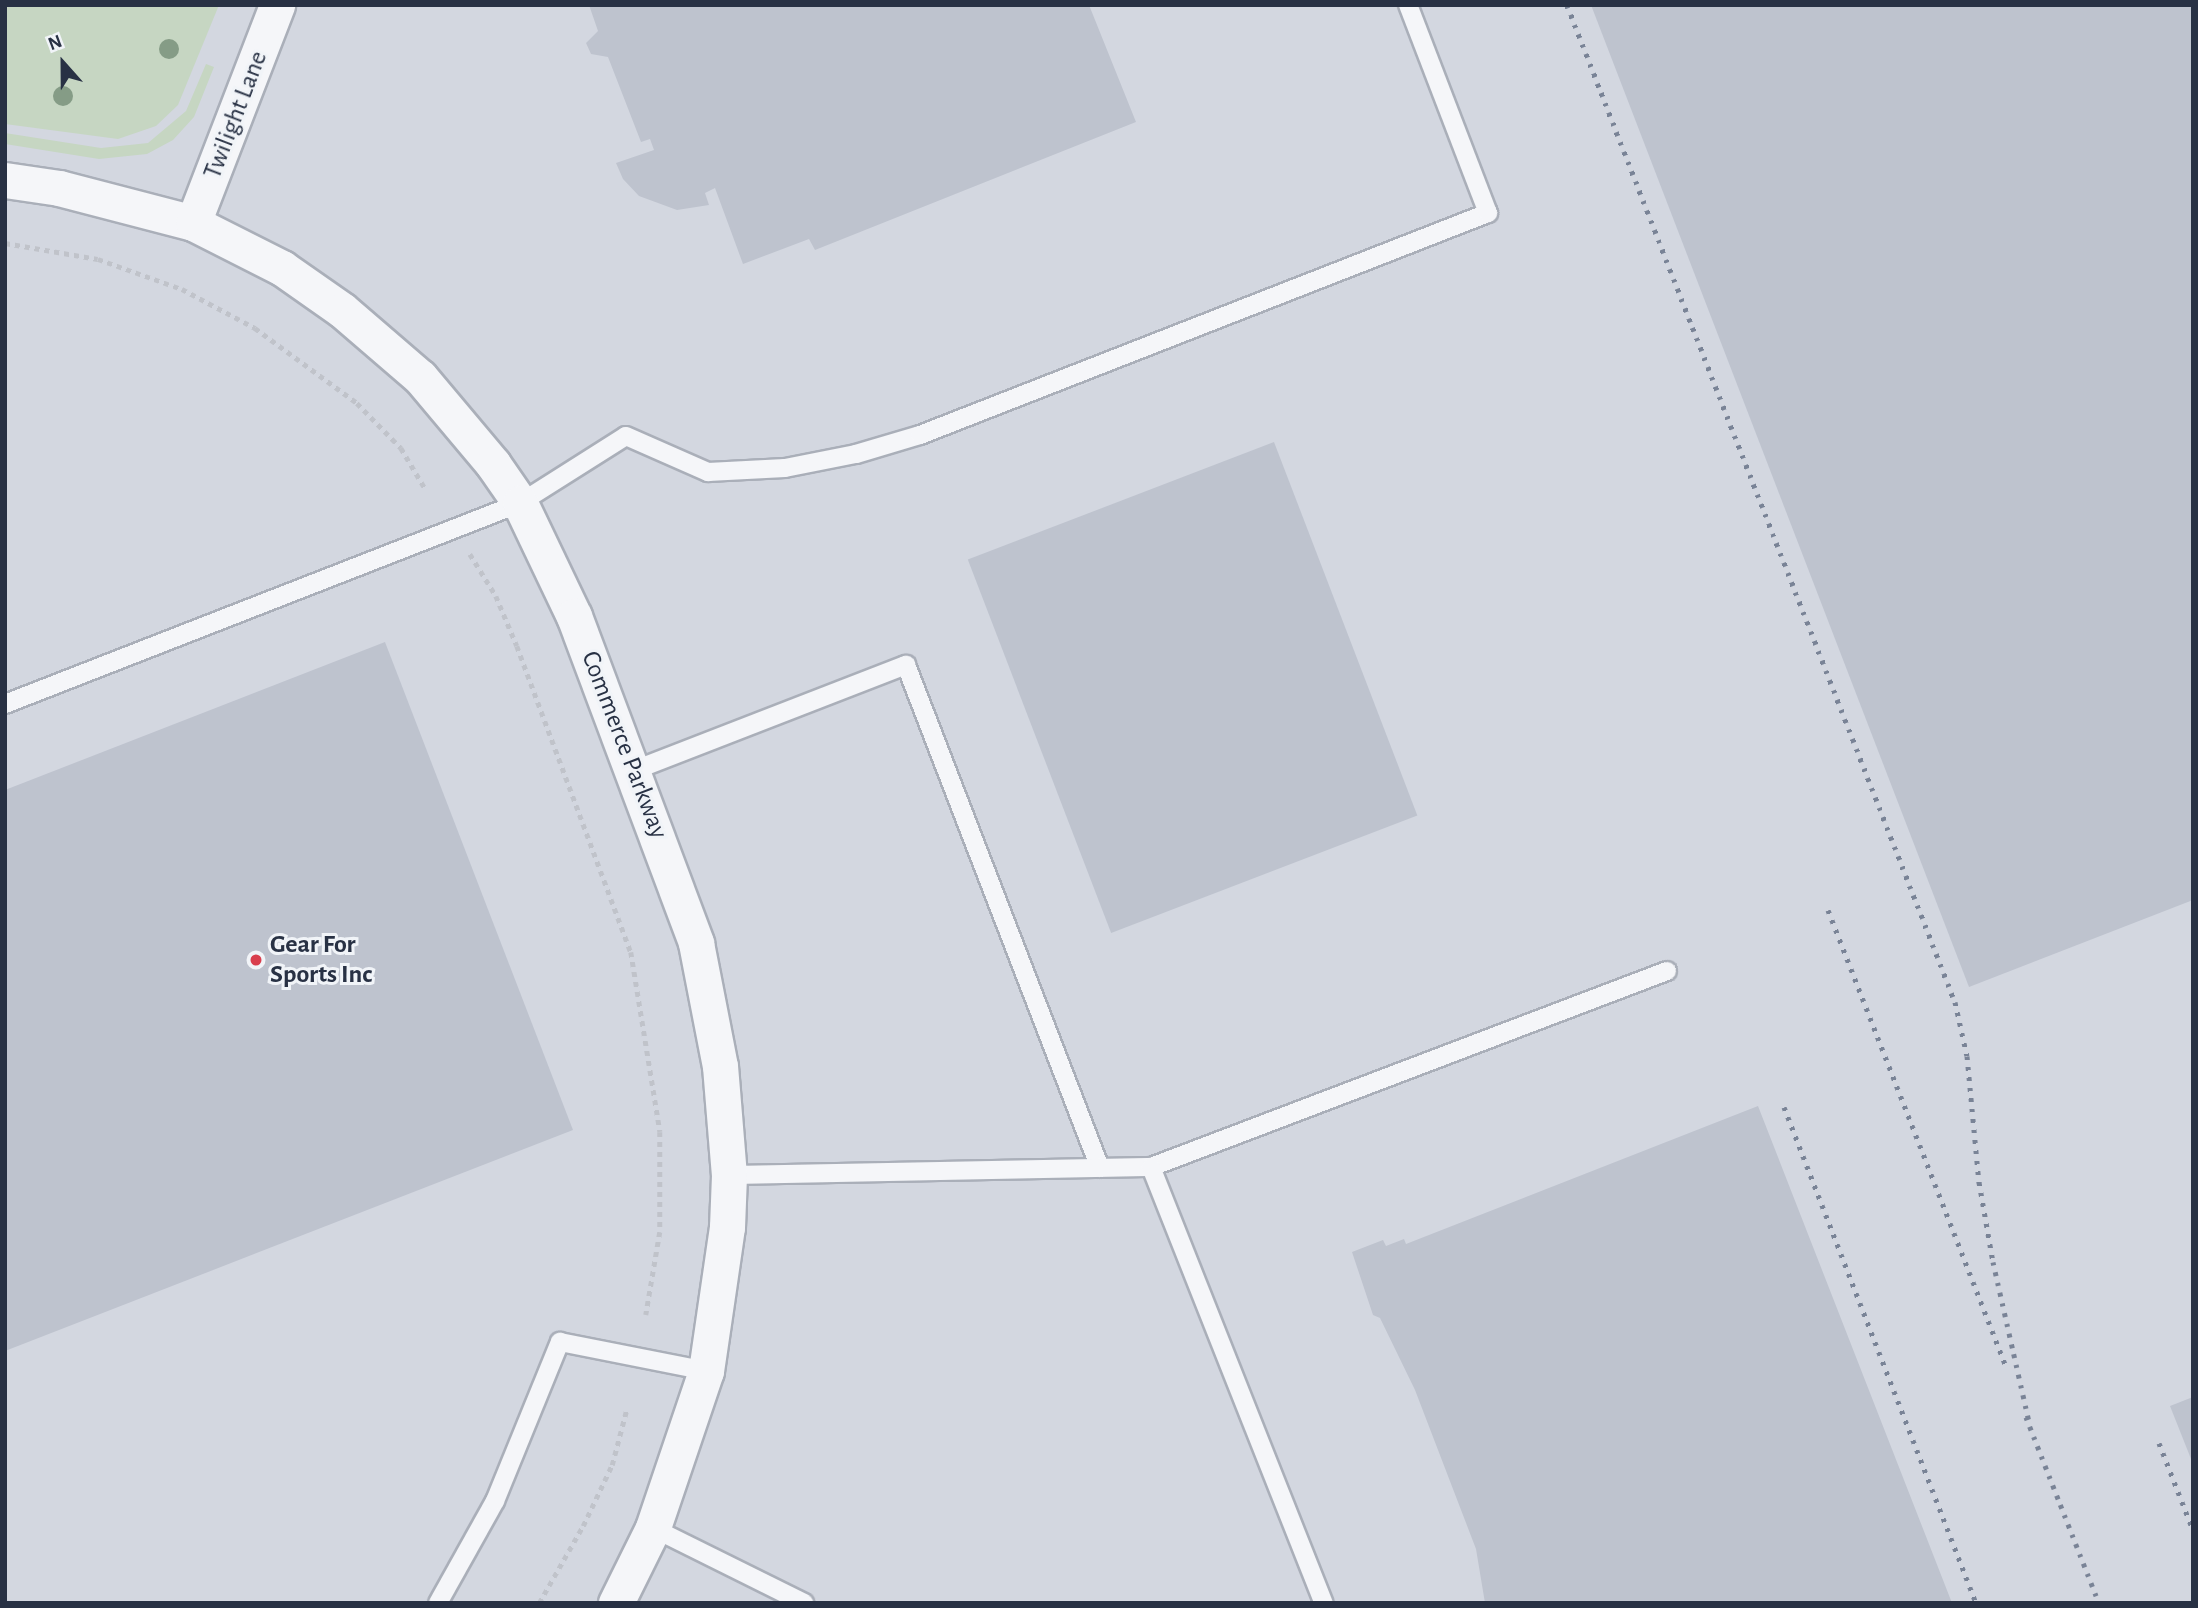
<!DOCTYPE html>
<style>
body{margin:0}
#map{position:relative;width:2198px;height:1608px;overflow:hidden;background:#e1e5eb;font-family:"Alegreya Sans",sans-serif}
div>[style]{position:absolute}
.built>*{inset:0;background:#d3d7e0;transform-origin:0 0}
.green>*{inset:0;background:#c6d6c2}
.building>*{inset:0;background:#bec3ce;transform-origin:0 0}
.path>*{height:4.5px;margin-top:-2.25px;transform-origin:0;background:repeating-linear-gradient(90deg,#c0c3ca 0 5px,transparent 0 10px)}
.roads{filter:drop-shadow(2px 0 #aaafb9) drop-shadow(-2px 0 #aaafb9) drop-shadow(0 2px #aaafb9) drop-shadow(0 -2px #aaafb9)}
.service>*{height:18px;margin:-9px;padding:0 9px;transform-origin:9px;border-radius:9px;background:#f5f6f9}
.minor>*{height:35px;margin:-17.5px;padding:0 17.5px;transform-origin:17.5px;border-radius:17.5px;background:#f5f6f9}
.rail>*{height:5px;margin-top:-2.5px;transform-origin:0;background:repeating-linear-gradient(90deg,#798396 0 3.5px,transparent 0 10.5px)}
.trees>*{width:20px;height:20px;margin:-10px;border-radius:50%;background:#859c86}
.dots>*{width:19px;height:19px;translate:-50% -50%;box-sizing:border-box;border:4px solid #f1f4f8;border-radius:50%}
span{translate:-50% -50%;white-space:nowrap;text-align:center;line-height:1.15;-webkit-text-stroke:6px #f1f4f8;paint-order:stroke}
.street-label{font-size:26px;color:#283144}
.poi-label{font-size:26px;color:#283144;font-weight:700}
.left{translate:0 -50%;text-align:left}
.frame{position:absolute;inset:0;border:7px solid #283144;pointer-events:none}
.north{position:absolute;left:28px;top:28px;width:70px;height:70px;-webkit-text-stroke:5px #f1f4f8;paint-order:stroke;rotate:339deg;font-size:19px;font-weight:700;line-height:28px;text-align:center;color:#283144}
.north::after{content:'';display:block;margin:auto;width:24px;height:32px;background:#283144;clip-path:polygon(50% 0,100% 100%,50% 72%,0 100%)}
</style>
<div id="map">
<div class="built">
<div style="left:5px;top:5px;width:2188px;height:1598px"></div>
</div>
<div class="green">
<div style="clip-path:polygon(5px 5px,219px 5px,178px 105px,156px 126px,118px 139px,5px 124px)"></div>
<div style="clip-path:polygon(206px 64px,214px 67px,194px 117px,173px 140px,147px 154px,99px 159px,5px 144px,5px 133px,101px 148px,148px 143px,186px 111px)"></div>
</div>
<div class="building">
<div style="clip-path:polygon(589px 5px,1089px 5px,1136px 122px,815px 250px,809px 239px,743px 264px,715px 188px,705px 193px,709px 205px,677px 210px,639px 196px,623px 179px,616px 163px,654px 150px,650px 139px,641px 142px,608px 57px,591px 54px,586px 43px,598px 31px)"></div>
<div style="clip-path:polygon(1591px 5px,2193px 5px,2193px 900px,1969px 987px)"></div>
<div style="left:1274px;top:442px;width:400px;height:328px;rotate:69deg"></div>
<div style="clip-path:polygon(385px 642px,573px 1130px,5px 1351px,5px 790px)"></div>
<div style="clip-path:polygon(1758px 1106px,1952px 1603px,1485px 1603px,1476px 1549px,1415px 1390px,1380px 1318px,1373px 1315px,1352px 1252px,1383px 1240px,1386px 1246px,1404px 1239px,1406px 1244px)"></div>
<div style="clip-path:polygon(2193px 1397px,2193px 1464px,2170px 1406px)"></div>
</div>
<div class="path">
<div style="left:5px;top:243px;width:94px;rotate:9.8deg"></div>
<div style="left:98px;top:259px;width:89px;rotate:19.7deg"></div>
<div style="left:182px;top:289px;width:83px;rotate:28.1deg"></div>
<div style="left:255px;top:328px;width:127px;rotate:36.3deg"></div>
<div style="left:357px;top:403px;width:63px;rotate:45.6deg"></div>
<div style="left:401px;top:448px;width:49px;rotate:59.2deg"></div>
<div style="left:470px;top:554px;width:49px;rotate:58.2deg"></div>
<div style="left:496px;top:596px;width:54px;rotate:67.2deg"></div>
<div style="left:517px;top:646px;width:327px;rotate:69.6deg"></div>
<div style="left:631px;top:952px;width:182px;rotate:80.8deg"></div>
<div style="left:660px;top:1132px;width:100px;rotate:90deg"></div>
<div style="left:660px;top:1232px;width:84px;rotate:99.6deg"></div>
<div style="left:539px;top:1603px;width:89px;rotate:-60.3deg"></div>
<div style="left:583px;top:1526px;width:68px;rotate:-64.6deg"></div>
<div style="left:612px;top:1465px;width:59px;rotate:-75.3deg"></div>
</div>
<div class="roads">
<div class="service">
<div style="left:5px;top:704px;width:553px;rotate:-21.32deg"></div>
<div style="left:520px;top:503px;width:125px;rotate:-32.3deg"></div>
<div style="left:626px;top:436px;width:90px;rotate:23.7deg"></div>
<div style="left:708px;top:472px;width:77px;rotate:-3deg"></div>
<div style="left:785px;top:468px;width:72px;rotate:-11.2deg"></div>
<div style="left:856px;top:454px;width:67px;rotate:-16.5deg"></div>
<div style="left:920px;top:435px;width:610px;rotate:-21.35deg"></div>
<div style="left:1488px;top:213px;width:223px;rotate:-111deg"></div>
<div style="left:635px;top:770px;width:291px;rotate:-21.2deg"></div>
<div style="left:906px;top:665px;width:539px;rotate:68.91deg"></div>
<div style="left:1151px;top:1167px;width:552px;rotate:-20.8deg"></div>
<div style="left:729px;top:1175px;width:422px;rotate:-1.1deg"></div>
<div style="left:1151px;top:1167px;width:469px;rotate:68.4deg"></div>
<div style="left:653px;top:1528px;width:169px;rotate:26.4deg"></div>
<div style="left:438px;top:1603px;width:117px;rotate:-60.8deg"></div>
<div style="left:495px;top:1501px;width:172px;rotate:-67.8deg"></div>
<div style="left:560px;top:1342px;width:149px;rotate:11.2deg"></div>
</div>
<div class="minor">
<div style="left:5px;top:180px;width:55px;rotate:8.4deg"></div>
<div style="left:59px;top:188px;width:138px;rotate:14.6deg"></div>
<div style="left:193px;top:223px;width:100px;rotate:26.8deg"></div>
<div style="left:282px;top:268px;width:73px;rotate:35deg"></div>
<div style="left:342px;top:310px;width:103px;rotate:40.7deg"></div>
<div style="left:420px;top:377px;width:114px;rotate:50deg"></div>
<div style="left:493px;top:464px;width:47px;rotate:55.3deg"></div>
<div style="left:520px;top:503px;width:125px;rotate:64.5deg"></div>
<div style="left:574px;top:616px;width:349px;rotate:69.5deg"></div>
<div style="left:696px;top:943px;width:125px;rotate:79deg"></div>
<div style="left:720px;top:1066px;width:109px;rotate:85.3deg"></div>
<div style="left:729px;top:1175px;width:52px;rotate:92.2deg"></div>
<div style="left:727px;top:1227px;width:146px;rotate:98.3deg"></div>
<div style="left:706px;top:1371px;width:166px;rotate:108.7deg"></div>
<div style="left:653px;top:1528px;width:84px;rotate:116.3deg"></div>
<div style="left:193px;top:223px;width:234px;rotate:-68.9deg"></div>
</div>
</div>
<div class="rail">
<div style="left:1567px;top:5px;width:1070px;rotate:68.74deg"></div>
<div style="left:1955px;top:1002px;width:55px;rotate:77.5deg"></div>
<div style="left:1967px;top:1056px;width:127px;rotate:84.6deg"></div>
<div style="left:1979px;top:1182px;width:81px;rotate:80.1deg"></div>
<div style="left:1993px;top:1262px;width:168px;rotate:77.3deg"></div>
<div style="left:1828px;top:910px;width:492px;rotate:68.7deg"></div>
<div style="left:1784px;top:1107px;width:532px;rotate:68.84deg"></div>
<div style="left:2026px;top:1417px;width:200px;rotate:68.6deg"></div>
<div style="left:2159px;top:1443px;width:93px;rotate:68.7deg"></div>
</div>
<div class="trees">
<div style="left:169px;top:49px"></div>
<div style="left:63px;top:96px"></div>
</div>
<div class="dots">
<div style="left:256px;top:960px;background:#d93e4d"></div>
</div>
<div class="street-label">
<span style="left:236px;top:115px;rotate:-69deg">Twilight Lane</span>
<span style="left:624px;top:745px;rotate:69deg">Commerce Parkway</span>
</div>
<div class="poi-label">
<span class="left" style="left:270px;top:960px">Gear For<br>Sports Inc</span>
</div>
<div class="frame"></div>
<div class="north">N</div>
</div>
